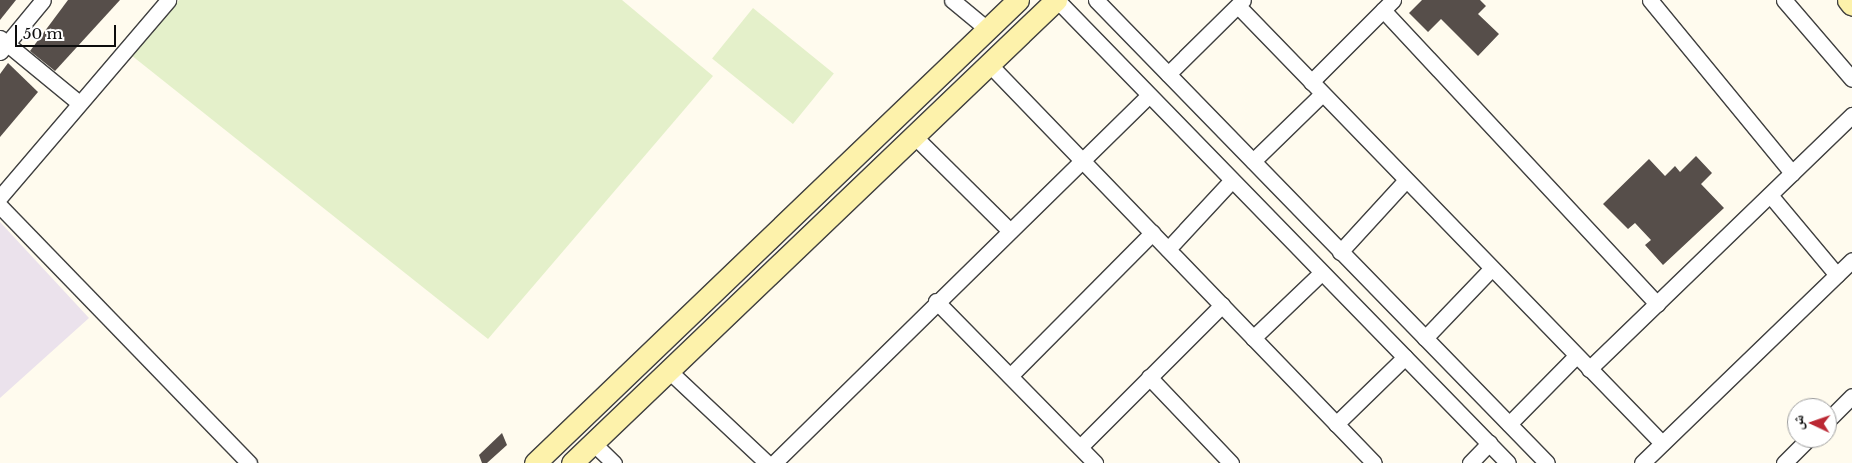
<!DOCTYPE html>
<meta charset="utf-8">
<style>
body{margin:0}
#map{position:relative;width:1852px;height:463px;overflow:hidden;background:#fffbee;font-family:"Libre Baskerville","Noto Naskh Arabic",serif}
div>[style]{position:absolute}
.industrial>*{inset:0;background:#ebe2ec}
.pitch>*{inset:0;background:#e4f0ca;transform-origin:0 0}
.building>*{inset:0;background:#564e4a}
.roads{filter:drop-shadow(1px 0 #404040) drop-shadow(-1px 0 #404040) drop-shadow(0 1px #404040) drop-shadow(0 -1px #404040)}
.street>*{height:15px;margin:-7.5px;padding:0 7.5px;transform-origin:7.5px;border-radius:7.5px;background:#fff}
.secondary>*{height:21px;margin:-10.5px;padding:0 10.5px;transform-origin:10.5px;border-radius:10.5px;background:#fdf2ab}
span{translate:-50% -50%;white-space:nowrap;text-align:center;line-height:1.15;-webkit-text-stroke:5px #fff;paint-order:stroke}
.north{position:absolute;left:1787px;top:398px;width:50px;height:50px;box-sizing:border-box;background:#fff;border:1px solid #9e9e9e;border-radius:50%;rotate:273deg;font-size:14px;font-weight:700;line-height:20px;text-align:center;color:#0d0d0d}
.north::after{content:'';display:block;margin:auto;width:18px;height:22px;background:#bb2833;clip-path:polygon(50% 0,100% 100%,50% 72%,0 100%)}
.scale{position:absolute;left:15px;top:25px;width:101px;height:22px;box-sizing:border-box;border:2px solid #0d0d0d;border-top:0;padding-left:6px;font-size:15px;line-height:18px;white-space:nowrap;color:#0d0d0d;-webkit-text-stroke:4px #fff;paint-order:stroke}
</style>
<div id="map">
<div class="industrial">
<div style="clip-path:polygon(0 222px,89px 318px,0 398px)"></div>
</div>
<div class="pitch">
<div style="clip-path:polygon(179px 0,622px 0,713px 76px,488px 339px,131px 55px)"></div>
<div style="left:753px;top:8px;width:104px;height:65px;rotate:39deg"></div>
</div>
<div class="building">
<div style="clip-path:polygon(0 0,16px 0,0 20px)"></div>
<div style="clip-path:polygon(68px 0,120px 0,55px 71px,30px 51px)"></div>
<div style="clip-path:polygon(1422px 0,1480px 0,1486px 6px,1478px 14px,1499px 34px,1478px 56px,1441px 19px,1428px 32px,1409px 13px)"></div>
<div style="clip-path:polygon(8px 63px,38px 92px,0 137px,0 74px)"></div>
<div style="clip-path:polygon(1696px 156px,1712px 173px,1701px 184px,1724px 208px,1663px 265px,1645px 245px,1651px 240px,1635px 223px,1628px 229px,1603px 204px,1649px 159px,1665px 176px,1675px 166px,1680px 172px)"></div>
<div style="clip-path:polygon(502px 433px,507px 445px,487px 463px,482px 463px,479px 455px)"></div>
</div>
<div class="roads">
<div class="street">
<div style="left:952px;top:0;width:45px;rotate:39.6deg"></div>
<div style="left:1057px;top:0;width:646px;rotate:45.75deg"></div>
<div style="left:1096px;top:0;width:646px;rotate:45.75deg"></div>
<div style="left:1650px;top:0;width:224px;rotate:50.6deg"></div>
<div style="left:1784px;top:0;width:104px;rotate:49.3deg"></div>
<div style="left:1238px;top:6px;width:609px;rotate:45.87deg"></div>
<div style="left:1383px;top:10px;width:402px;rotate:47deg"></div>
<div style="left:0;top:38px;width:102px;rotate:39.4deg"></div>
<div style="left:0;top:52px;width:67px;rotate:-50.4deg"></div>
<div style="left:989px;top:64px;width:554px;rotate:46.02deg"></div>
<div style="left:1168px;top:74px;width:105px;rotate:-44.6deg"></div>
<div style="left:1311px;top:82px;width:116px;rotate:-45deg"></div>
<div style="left:913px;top:135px;width:136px;rotate:44.7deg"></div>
<div style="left:1253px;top:161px;width:96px;rotate:-44.2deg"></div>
<div style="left:1770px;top:195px;width:104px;rotate:50.1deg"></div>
<div style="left:0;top:197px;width:259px;rotate:-49.5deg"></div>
<div style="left:0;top:206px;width:358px;rotate:45.9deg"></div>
<div style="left:1168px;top:249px;width:94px;rotate:-47.2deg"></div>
<div style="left:1340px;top:252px;width:96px;rotate:-47.5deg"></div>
<div style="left:936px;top:301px;width:227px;rotate:45.5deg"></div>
<div style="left:1253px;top:338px;width:95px;rotate:-43.7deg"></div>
<div style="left:1425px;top:338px;width:95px;rotate:-46.3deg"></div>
<div style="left:1589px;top:369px;width:366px;rotate:-44deg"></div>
<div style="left:668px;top:370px;width:136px;rotate:43.2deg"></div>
<div style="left:1010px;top:376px;width:202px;rotate:-45.2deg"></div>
<div style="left:1149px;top:377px;width:119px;rotate:46.4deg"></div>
<div style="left:1827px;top:421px;width:35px;rotate:-45deg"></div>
<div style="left:1336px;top:424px;width:96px;rotate:-44.2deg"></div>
<div style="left:1509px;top:424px;width:94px;rotate:-45.4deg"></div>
<div style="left:593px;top:443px;width:29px;rotate:44deg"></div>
<div style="left:1080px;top:447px;width:201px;rotate:-45deg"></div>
<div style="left:774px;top:463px;width:525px;rotate:-44.46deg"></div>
<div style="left:1470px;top:463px;width:28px;rotate:-46deg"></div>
<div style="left:1642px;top:463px;width:292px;rotate:-44deg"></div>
<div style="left:1784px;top:463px;width:35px;rotate:-45deg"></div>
</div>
<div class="secondary">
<div style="left:1848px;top:0;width:6px;rotate:51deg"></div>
<div style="left:535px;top:463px;width:669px;rotate:-43.79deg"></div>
<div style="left:572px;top:463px;width:670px;rotate:-43.73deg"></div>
</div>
</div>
<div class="north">ش</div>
<div class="scale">50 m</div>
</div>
